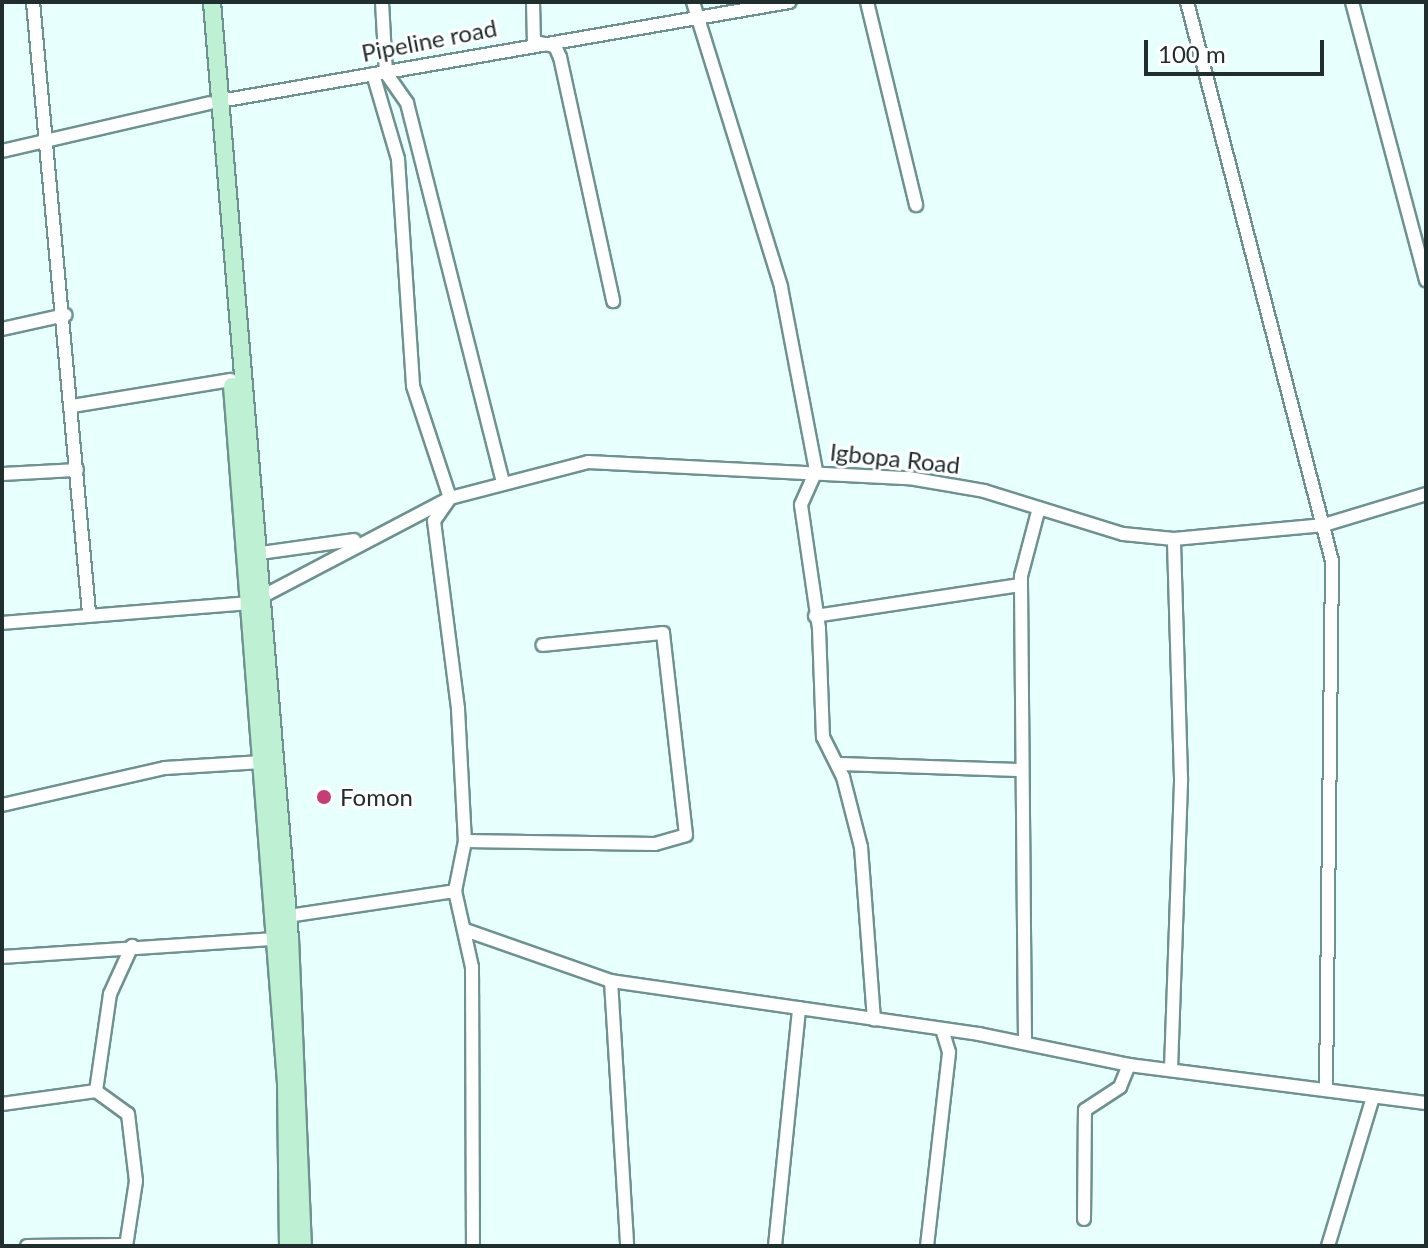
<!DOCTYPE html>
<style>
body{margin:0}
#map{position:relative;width:1428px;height:1248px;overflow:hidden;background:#e7fffd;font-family:Lato,sans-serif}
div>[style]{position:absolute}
.roads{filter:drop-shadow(2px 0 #6d9290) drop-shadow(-2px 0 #6d9290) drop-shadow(0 2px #6d9290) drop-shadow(0 -2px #6d9290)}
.minor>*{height:12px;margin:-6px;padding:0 6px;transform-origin:6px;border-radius:6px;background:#fff}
.major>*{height:16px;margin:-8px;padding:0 8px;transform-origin:8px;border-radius:8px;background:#bef1d4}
.dots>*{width:22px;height:22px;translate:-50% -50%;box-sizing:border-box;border:4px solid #fff;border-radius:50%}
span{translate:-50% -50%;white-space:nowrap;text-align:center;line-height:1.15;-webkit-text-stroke:6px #fff;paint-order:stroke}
.street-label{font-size:24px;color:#202f2e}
.poi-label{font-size:24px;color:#202f2e}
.left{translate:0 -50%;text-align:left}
.frame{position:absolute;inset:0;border:4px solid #202f2e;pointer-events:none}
.scale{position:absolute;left:1144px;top:40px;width:180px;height:36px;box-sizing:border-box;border:4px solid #202f2e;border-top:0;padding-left:10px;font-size:24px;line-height:28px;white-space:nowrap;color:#202f2e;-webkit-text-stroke:6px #fff;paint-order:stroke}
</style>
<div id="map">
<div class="roads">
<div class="minor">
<div style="left:33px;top:2px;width:614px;rotate:84.76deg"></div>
<div style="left:382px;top:2px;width:71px;rotate:86.8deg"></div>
<div style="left:386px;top:73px;width:37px;rotate:55deg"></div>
<div style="left:407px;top:103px;width:388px;rotate:75.8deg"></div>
<div style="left:533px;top:2px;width:40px;rotate:88.6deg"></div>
<div style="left:534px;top:42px;width:21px;rotate:11deg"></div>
<div style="left:555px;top:46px;width:12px;rotate:66deg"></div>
<div style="left:560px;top:57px;width:250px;rotate:77.7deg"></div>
<div style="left:693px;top:2px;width:298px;rotate:72.8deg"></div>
<div style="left:781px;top:287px;width:187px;rotate:79.2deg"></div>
<div style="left:816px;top:471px;width:37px;rotate:114deg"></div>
<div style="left:801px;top:505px;width:125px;rotate:81.7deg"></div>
<div style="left:819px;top:629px;width:108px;rotate:87.9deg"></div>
<div style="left:823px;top:737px;width:45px;rotate:63.4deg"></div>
<div style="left:843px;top:777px;width:72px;rotate:75.6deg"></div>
<div style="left:861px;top:847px;width:173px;rotate:85.7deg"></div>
<div style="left:867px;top:2px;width:209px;rotate:76.4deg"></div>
<div style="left:1187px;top:2px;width:577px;rotate:75.46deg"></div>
<div style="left:1332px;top:561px;width:528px;rotate:90.65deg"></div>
<div style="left:1352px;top:2px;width:288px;rotate:75.1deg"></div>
<div style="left:373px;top:74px;width:89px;rotate:73.6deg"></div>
<div style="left:398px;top:159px;width:227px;rotate:86.2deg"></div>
<div style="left:413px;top:386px;width:118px;rotate:71.7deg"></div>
<div style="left:450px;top:498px;width:28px;rotate:125deg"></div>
<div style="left:434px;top:521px;width:190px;rotate:82.7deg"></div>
<div style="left:458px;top:709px;width:132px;rotate:87deg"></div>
<div style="left:465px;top:841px;width:51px;rotate:101.3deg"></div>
<div style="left:455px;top:891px;width:78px;rotate:77.4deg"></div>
<div style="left:472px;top:967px;width:279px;rotate:89.8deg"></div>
<div style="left:220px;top:101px;width:578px;rotate:-9.87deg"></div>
<div style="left:2px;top:151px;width:213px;rotate:-13deg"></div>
<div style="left:2px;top:329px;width:65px;rotate:-12.5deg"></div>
<div style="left:72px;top:406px;width:161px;rotate:-9.3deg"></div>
<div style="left:2px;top:474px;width:75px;rotate:-3.1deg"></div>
<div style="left:253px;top:554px;width:102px;rotate:-7.9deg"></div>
<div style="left:815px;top:616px;width:208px;rotate:-8.6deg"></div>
<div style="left:2px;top:623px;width:249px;rotate:-4.6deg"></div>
<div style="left:250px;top:603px;width:226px;rotate:-27.7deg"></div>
<div style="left:450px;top:498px;width:143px;rotate:-14.6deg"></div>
<div style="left:588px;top:462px;width:321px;rotate:2.9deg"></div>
<div style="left:909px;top:478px;width:76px;rotate:9.8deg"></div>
<div style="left:984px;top:491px;width:145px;rotate:17.2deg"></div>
<div style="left:1123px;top:534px;width:51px;rotate:5.6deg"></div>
<div style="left:1174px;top:539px;width:151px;rotate:-5.3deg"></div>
<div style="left:1324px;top:525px;width:107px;rotate:-16.9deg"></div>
<div style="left:839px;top:764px;width:180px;rotate:1.9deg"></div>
<div style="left:2px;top:805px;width:167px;rotate:-12.8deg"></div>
<div style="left:165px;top:768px;width:97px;rotate:-3.5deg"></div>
<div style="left:465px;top:841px;width:190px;rotate:0.9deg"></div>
<div style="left:655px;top:844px;width:32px;rotate:-16deg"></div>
<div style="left:686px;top:835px;width:203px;rotate:-96.5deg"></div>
<div style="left:663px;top:633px;width:121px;rotate:174.3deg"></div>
<div style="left:288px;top:916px;width:169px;rotate:-8.5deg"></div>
<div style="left:468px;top:931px;width:151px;rotate:19.3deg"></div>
<div style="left:611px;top:981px;width:372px;rotate:8.2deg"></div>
<div style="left:979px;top:1034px;width:153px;rotate:11.7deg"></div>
<div style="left:1129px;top:1065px;width:299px;rotate:7.3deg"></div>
<div style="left:2px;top:957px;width:275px;rotate:-3.8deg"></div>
<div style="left:611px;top:981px;width:265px;rotate:86.5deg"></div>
<div style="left:1025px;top:1042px;width:466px;rotate:-90.5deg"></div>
<div style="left:1021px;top:576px;width:70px;rotate:-75.2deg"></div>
<div style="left:1171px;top:1069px;width:291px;rotate:-88deg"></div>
<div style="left:1181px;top:778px;width:239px;rotate:-91.7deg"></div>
<div style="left:96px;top:1091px;width:39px;rotate:36deg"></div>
<div style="left:128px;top:1114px;width:67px;rotate:83.2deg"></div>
<div style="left:136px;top:1181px;width:66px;rotate:98.7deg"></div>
<div style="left:2px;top:1104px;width:95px;rotate:-7.9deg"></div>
<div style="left:96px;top:1091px;width:98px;rotate:-81.8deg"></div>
<div style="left:110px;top:994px;width:53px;rotate:-65.4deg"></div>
<div style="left:1084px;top:1219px;width:109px;rotate:-89.5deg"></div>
<div style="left:1085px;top:1110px;width:42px;rotate:-33.3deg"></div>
<div style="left:1120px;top:1087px;width:24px;rotate:-68deg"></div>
<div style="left:27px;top:1246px;width:99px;rotate:-0.6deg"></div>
<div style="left:775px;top:1246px;width:239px;rotate:-84.2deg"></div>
<div style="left:927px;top:1246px;width:195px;rotate:-83.5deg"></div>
<div style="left:949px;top:1052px;width:24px;rotate:-107deg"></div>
<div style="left:1328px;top:1246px;width:156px;rotate:-73.2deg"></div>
</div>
<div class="major">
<div style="left:212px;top:2px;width:939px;rotate:85.24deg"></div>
<div style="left:290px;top:938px;width:308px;rotate:87.6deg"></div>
<div style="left:232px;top:386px;width:699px;rotate:85.57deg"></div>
<div style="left:286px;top:1083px;width:163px;rotate:89.3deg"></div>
</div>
</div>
<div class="dots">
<div style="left:324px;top:797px;background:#c63c74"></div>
</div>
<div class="street-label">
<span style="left:429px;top:40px;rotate:-11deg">Pipeline road</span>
<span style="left:895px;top:458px;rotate:6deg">Igbopa Road</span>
</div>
<div class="poi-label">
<span class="left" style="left:340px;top:797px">Fomon</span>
</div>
<div class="frame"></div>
<div class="scale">100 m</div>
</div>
